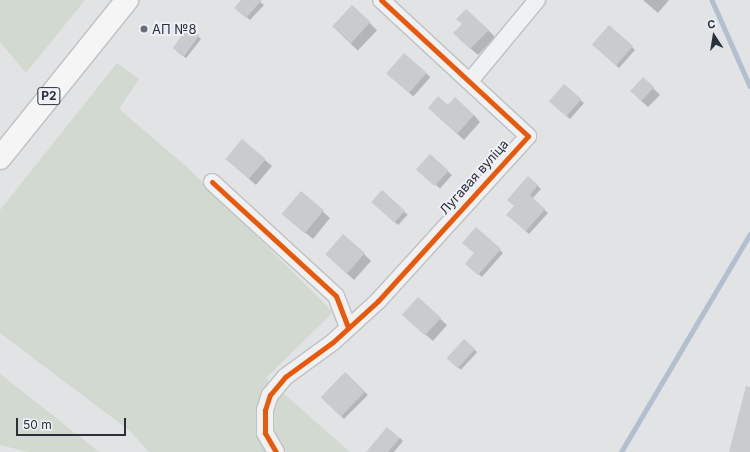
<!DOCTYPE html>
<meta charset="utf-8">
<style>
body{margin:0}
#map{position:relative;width:750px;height:452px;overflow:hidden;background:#e1e3e5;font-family:Inter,sans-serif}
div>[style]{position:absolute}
.green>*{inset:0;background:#d1d9d1}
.shadow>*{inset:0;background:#0003;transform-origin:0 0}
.stream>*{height:4.5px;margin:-2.25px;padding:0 2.25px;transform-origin:2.25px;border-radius:2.25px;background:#b1bfcf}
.building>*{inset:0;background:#c9cbcd;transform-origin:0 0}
.roads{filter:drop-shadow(1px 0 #bfc1c3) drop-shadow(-1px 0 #bfc1c3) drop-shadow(0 1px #bfc1c3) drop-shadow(0 -1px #bfc1c3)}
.street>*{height:16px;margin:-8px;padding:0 8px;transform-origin:8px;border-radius:8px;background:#f0f1f2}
.primary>*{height:22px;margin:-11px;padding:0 11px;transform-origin:11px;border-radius:11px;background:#f5f5f6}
.cycleway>*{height:5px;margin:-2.5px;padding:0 2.5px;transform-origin:2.5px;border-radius:2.5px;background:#e8590c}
.dots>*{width:11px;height:11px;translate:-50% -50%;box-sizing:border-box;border:2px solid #eef1f5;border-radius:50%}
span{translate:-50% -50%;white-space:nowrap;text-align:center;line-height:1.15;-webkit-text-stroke:4px #eef1f5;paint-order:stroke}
.shield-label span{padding:1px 3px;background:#eef1f5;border:1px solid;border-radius:3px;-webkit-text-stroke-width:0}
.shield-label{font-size:12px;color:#29303d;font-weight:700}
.poi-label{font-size:13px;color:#29303d}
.left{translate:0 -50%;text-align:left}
.street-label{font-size:13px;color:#29303d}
.north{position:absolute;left:694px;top:16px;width:40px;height:40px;-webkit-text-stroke:3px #eef1f5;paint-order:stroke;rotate:348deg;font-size:11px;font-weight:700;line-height:16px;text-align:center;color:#29303d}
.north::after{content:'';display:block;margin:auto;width:14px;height:18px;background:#29303d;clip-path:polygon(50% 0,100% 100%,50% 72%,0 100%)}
.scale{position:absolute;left:16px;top:418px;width:110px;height:18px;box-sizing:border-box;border:2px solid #29303d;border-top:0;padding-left:5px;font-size:12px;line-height:14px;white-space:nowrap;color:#29303d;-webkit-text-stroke:3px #eef1f5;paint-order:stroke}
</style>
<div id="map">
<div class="green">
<div style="clip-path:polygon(0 0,85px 0,26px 73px,0 42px)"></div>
<div style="clip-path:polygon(117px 63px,139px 79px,119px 109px,188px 168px,333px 312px,266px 378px,350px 452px,149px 452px,130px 431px,0 333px,0 210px)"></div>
<div style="clip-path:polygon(0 374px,31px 398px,99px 452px,28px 452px,0 445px)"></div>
</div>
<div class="shadow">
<div style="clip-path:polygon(242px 0,258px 0,264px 5px,250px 20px,239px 11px)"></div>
<div style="clip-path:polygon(643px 0,669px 0,658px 13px)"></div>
<div style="left:352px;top:6px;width:35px;height:28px;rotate:44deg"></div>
<div style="clip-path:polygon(488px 30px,495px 37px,478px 55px,461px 40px)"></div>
<div style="clip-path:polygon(198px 36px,201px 39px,186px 58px,176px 51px)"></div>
<div style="clip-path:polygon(593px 45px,632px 47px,635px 50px,619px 68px)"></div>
<div style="left:404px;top:54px;width:35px;height:26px;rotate:41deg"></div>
<div style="clip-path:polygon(564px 86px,584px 103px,570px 119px,554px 105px)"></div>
<div style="clip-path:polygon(653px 88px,660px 95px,648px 107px,638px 98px)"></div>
<div style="clip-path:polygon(448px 106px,474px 115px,480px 122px,464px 140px,429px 108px)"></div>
<div style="left:430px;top:156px;width:29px;height:18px;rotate:41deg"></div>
<div style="clip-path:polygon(265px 160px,272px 166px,256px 185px,233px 165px)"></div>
<div style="clip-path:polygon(528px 177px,541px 189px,532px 199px,548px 213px,529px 234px,511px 218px)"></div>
<div style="left:382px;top:191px;width:35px;height:14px;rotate:43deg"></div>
<div style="clip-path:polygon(301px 192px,330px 218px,313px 239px,290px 220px)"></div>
<div style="clip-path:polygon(500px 250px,503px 253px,482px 277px,470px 267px)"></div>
<div style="clip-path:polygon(364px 254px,371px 261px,354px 280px,333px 261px)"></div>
<div style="clip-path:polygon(418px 298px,447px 325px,433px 341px,410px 321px)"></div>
<div style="left:464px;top:340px;width:18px;height:24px;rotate:43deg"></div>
<div style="left:346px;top:373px;width:31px;height:34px;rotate:45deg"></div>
<div style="clip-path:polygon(400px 438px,403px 441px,394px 452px,367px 452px)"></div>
</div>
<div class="stream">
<div style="left:712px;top:0;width:94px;rotate:66.2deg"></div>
<div style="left:621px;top:452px;width:253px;rotate:-59.4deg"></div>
</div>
<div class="building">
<div style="clip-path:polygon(241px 0,262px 0,246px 18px,234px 8px)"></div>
<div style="left:352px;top:5px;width:25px;height:29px;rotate:42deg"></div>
<div style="clip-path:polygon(466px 9px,489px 30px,470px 49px,453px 33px,462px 24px,456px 19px)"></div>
<div style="left:609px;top:25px;width:32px;height:26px;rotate:41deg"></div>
<div style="left:188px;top:27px;width:14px;height:26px;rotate:36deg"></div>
<div style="left:404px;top:53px;width:30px;height:27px;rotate:41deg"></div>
<div style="left:643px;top:77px;width:15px;height:19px;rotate:42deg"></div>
<div style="left:564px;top:84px;width:23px;height:23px;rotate:41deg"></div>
<div style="clip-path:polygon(438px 96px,448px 105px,455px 97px,474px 115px,457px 134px,428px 108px)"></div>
<div style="left:242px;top:139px;width:31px;height:26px;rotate:40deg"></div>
<div style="left:430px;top:154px;width:25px;height:21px;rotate:42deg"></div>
<div style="clip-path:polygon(528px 176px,538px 185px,530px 195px,545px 209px,526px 231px,506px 215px,514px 206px,507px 200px)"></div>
<div style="left:382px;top:190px;width:31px;height:16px;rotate:42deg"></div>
<div style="left:301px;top:191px;width:30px;height:30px;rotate:40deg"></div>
<div style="clip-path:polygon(476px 227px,501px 249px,478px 275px,465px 264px,474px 253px,462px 243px)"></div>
<div style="left:343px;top:234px;width:29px;height:27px;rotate:41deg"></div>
<div style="left:418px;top:297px;width:31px;height:24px;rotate:42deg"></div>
<div style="left:464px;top:339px;width:15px;height:26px;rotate:42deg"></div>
<div style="left:345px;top:372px;width:28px;height:35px;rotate:44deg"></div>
<div style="clip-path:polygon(746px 386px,750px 387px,750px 452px,729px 452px)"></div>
<div style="clip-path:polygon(387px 427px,400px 438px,388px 452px,366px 452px)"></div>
</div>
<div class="roads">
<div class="street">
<div style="left:470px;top:81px;width:105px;rotate:-50.4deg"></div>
<div style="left:212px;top:182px;width:168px;rotate:42.6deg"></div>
<div style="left:336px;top:296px;width:34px;rotate:69deg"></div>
<div style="left:276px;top:452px;width:22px;rotate:-120deg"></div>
<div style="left:265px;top:433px;width:23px;rotate:-90deg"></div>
<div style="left:265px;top:410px;width:16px;rotate:-72deg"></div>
<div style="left:270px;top:395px;width:23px;rotate:-50deg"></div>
<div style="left:285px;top:377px;width:59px;rotate:-36.1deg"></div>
<div style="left:333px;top:342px;width:61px;rotate:-42.3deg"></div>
<div style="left:378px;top:301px;width:223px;rotate:-47.7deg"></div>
<div style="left:528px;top:136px;width:200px;rotate:-137.2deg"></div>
</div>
<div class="primary">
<div style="left:0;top:158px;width:203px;rotate:-51.2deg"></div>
</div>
</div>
<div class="cycleway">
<div style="left:212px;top:182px;width:168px;rotate:42.6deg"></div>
<div style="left:336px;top:296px;width:34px;rotate:69deg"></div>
<div style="left:276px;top:452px;width:22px;rotate:-120deg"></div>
<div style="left:265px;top:433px;width:23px;rotate:-90deg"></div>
<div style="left:265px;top:410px;width:16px;rotate:-72deg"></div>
<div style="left:270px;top:395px;width:23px;rotate:-50deg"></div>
<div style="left:285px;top:377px;width:59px;rotate:-36.1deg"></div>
<div style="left:333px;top:342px;width:61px;rotate:-42.3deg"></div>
<div style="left:378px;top:301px;width:223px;rotate:-47.7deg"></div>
<div style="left:528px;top:136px;width:200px;rotate:-137.2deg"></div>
</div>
<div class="dots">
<div style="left:144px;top:29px;background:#696f78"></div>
</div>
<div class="shield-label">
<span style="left:49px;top:96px">Р2</span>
</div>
<div class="poi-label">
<span class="left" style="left:152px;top:29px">АП №8</span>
</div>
<div class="street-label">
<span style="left:474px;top:177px;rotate:-48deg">Лугавая вуліца</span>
</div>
<div class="north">С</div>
<div class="scale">50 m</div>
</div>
